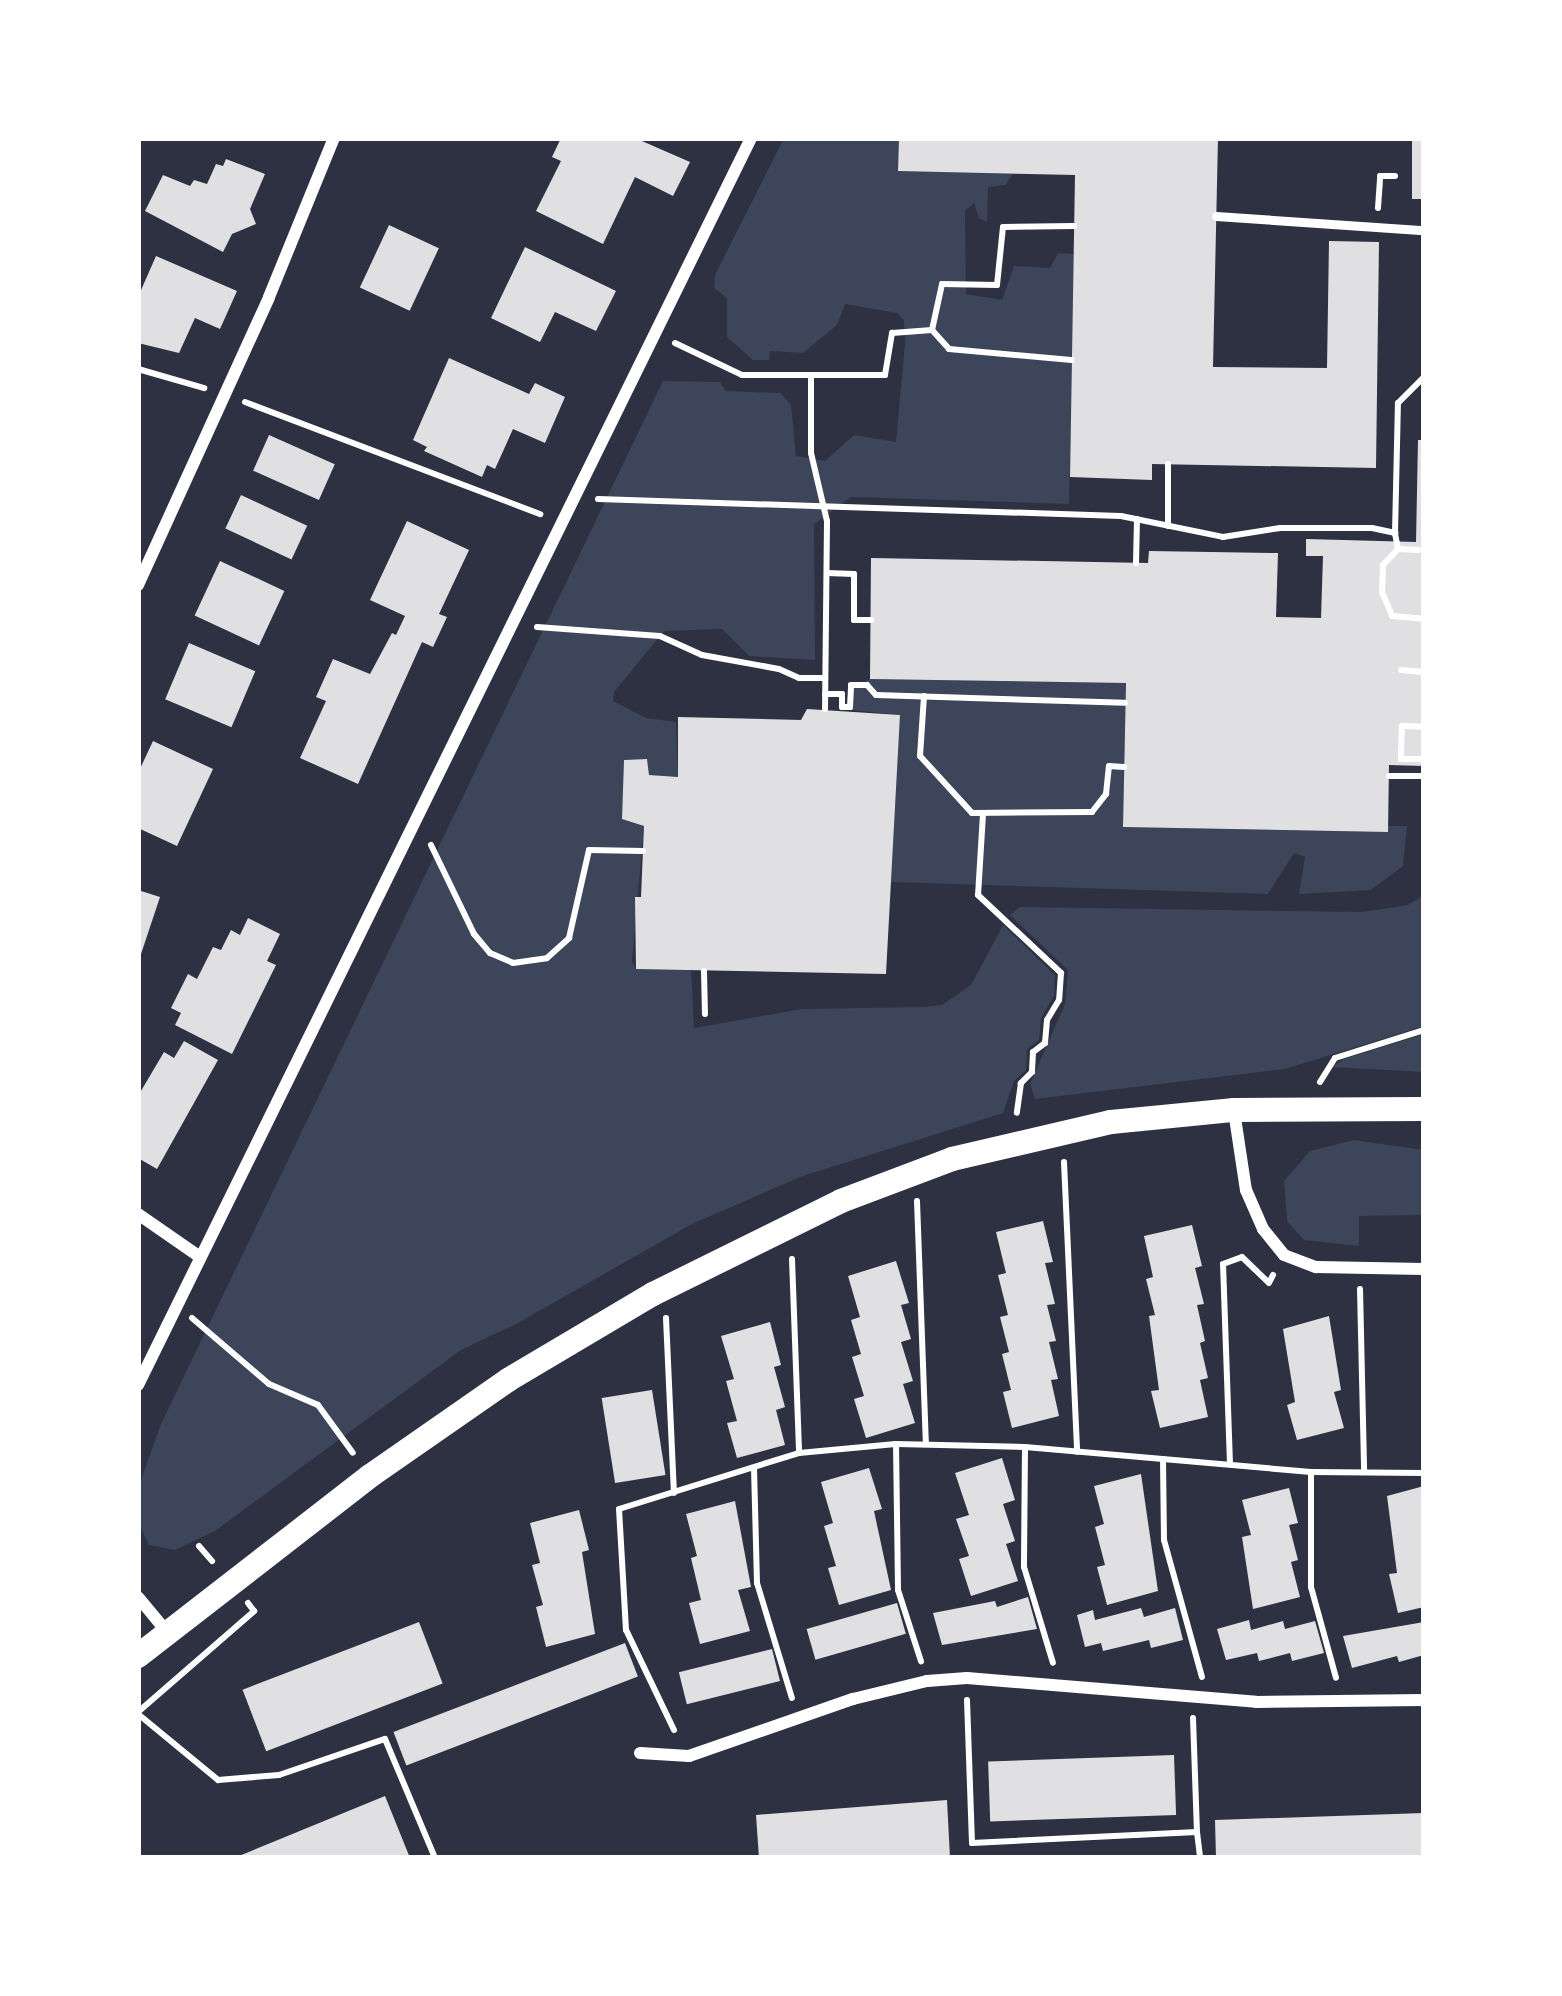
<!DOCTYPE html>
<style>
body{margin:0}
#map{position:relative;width:1562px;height:1996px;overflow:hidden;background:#2d3142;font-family:Ubuntu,sans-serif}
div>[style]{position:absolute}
.green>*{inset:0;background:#3c4559}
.building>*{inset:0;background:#e0e0e3;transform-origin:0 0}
.path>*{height:6px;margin:-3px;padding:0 3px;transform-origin:3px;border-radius:3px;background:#fff}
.service>*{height:9px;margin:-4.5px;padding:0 4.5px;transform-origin:4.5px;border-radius:4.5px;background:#fff}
.minor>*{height:12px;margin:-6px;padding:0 6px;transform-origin:6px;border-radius:6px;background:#fff}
.secondary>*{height:24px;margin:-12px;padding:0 12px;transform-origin:12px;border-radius:12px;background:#fff}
span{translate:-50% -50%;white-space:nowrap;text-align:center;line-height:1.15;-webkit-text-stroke:9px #fff;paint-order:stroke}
.frame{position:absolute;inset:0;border:141px solid #fff;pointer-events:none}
</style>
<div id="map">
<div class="green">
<div style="clip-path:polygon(784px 138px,899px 138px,898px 170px,1013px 173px,1006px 185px,988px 187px,987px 222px,979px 218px,974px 203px,965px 211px,966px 294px,1002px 300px,1014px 266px,1050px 268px,1058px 253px,1074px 254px,1069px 504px,851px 497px,814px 524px,815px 660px,749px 656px,722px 629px,665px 631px,655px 642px,614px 692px,613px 701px,646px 718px,676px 722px,678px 777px,649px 775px,647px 759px,624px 760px,622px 819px,644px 826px,632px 961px,636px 969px,691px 970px,694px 1028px,802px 1009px,924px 1007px,942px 1005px,971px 985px,1003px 925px,1055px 975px,1054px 996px,1041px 1018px,1039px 1040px,1027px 1049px,1026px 1070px,1014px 1081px,1003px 1113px,800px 1177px,692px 1224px,518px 1323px,461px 1350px,215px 1531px,175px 1550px,149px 1545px,138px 1523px,138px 1488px,161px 1424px,663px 381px,720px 382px,726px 391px,781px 393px,791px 405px,796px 456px,825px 461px,854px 435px,896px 442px,905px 343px,904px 320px,897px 313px,845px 304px,837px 325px,803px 353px,770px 351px,769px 360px,753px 360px,727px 337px,727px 298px,714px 288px,715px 275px)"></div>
<div style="clip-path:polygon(870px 679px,1126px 683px,1123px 827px,1387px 832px,1388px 826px,1407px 826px,1403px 866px,1371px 890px,1299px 894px,1305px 857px,1294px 853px,1268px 894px,891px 882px,900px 715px,853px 710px,854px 688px)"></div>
<div style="clip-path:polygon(1424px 895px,1424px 1026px,1285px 1069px,1035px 1099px,1030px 1084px,1065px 1004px,1068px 970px,1010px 915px,1020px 907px,1363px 912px,1408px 905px)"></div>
<div style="clip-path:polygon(1424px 1034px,1424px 1072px,1332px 1067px,1344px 1059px)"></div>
<div style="clip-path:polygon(1354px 1140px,1424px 1150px,1424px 1215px,1359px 1216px,1359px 1246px,1304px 1240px,1287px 1221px,1284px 1181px,1310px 1151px)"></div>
</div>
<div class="building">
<div style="clip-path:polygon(561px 138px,635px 138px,690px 162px,673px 196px,635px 177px,603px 244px,536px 211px,561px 161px,552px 157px)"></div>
<div style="clip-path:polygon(899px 138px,1218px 138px,1213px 367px,1327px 368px,1329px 241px,1379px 242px,1376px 468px,1152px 464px,1152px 480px,1070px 477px,1075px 175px,898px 171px)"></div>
<div style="left:1412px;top:138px;width:12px;height:61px"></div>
<div style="clip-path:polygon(226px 159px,265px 174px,250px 209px,256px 224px,232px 234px,223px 252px,145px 211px,163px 175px,190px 186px,194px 180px,207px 184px,216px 164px,223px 166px)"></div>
<div style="left:389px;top:225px;width:55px;height:69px;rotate:25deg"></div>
<div style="clip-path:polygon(525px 247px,616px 291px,596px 331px,555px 312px,540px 342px,491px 318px)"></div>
<div style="clip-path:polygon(156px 256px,237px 291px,220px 329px,195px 318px,179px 353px,138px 343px,138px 297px)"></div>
<div style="clip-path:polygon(449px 358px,529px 394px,535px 383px,565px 397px,545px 443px,513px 429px,495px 469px,487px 465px,482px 477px,424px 451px,427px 447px,413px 440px)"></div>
<div style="left:269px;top:435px;width:72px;height:39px;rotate:24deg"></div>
<div style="clip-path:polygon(1418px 440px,1424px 440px,1424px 766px,1389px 765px,1388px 832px,1123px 827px,1126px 683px,870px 679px,871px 558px,1148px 563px,1149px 551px,1278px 553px,1276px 617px,1321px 618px,1323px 556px,1306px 556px,1306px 539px,1416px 542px)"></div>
<div style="left:241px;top:495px;width:73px;height:37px;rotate:25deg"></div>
<div style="clip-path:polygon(407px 521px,469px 550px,439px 614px,447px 617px,433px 647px,422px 642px,358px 784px,300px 758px,326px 701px,316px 697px,333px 659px,370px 674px,392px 633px,396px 635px,405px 616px,370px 600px)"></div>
<div style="left:220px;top:561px;width:71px;height:60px;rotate:25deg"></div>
<div style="left:189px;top:643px;width:72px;height:61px;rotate:23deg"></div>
<div style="clip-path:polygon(807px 709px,900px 715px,886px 974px,636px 969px,635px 897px,641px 897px,644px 826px,622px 819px,624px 760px,647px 759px,649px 775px,678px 777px,678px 717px,801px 720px)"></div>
<div style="clip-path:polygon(153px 741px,213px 769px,177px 846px,138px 828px,138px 773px)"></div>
<div style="clip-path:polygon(138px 890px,160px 897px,139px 960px,138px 960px)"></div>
<div style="clip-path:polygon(248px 918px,280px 934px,267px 961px,276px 965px,232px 1054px,175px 1025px,181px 1013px,171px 1008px,188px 974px,197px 979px,213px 947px,221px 950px,231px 930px,240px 935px)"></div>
<div style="clip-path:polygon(184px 1041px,218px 1060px,157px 1169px,138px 1158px,138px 1096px,164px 1052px,174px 1058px)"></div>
<div style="clip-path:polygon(1043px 1221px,1053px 1262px,1045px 1263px,1055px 1304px,1047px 1305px,1056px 1341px,1049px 1342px,1058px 1379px,1051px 1380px,1059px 1416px,1012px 1428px,1003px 1392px,1011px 1390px,1002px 1354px,1009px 1352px,1000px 1317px,1008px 1315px,998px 1275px,1006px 1273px,996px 1232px)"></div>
<div style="clip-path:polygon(1192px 1225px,1202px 1266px,1195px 1268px,1204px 1304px,1197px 1305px,1205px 1341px,1200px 1343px,1208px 1378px,1200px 1380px,1208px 1417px,1160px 1428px,1151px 1391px,1159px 1390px,1149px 1316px,1155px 1315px,1146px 1279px,1153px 1277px,1144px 1236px)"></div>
<div style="clip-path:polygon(896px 1261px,909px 1303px,901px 1305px,911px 1339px,901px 1342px,913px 1381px,903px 1384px,915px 1423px,866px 1438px,854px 1399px,864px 1396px,852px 1357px,861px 1354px,851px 1320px,860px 1317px,848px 1276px)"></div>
<div style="clip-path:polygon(1329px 1316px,1341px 1390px,1334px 1392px,1344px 1428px,1297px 1440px,1287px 1405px,1295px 1402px,1283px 1329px)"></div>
<div style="clip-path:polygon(770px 1322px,781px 1365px,774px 1367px,785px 1407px,776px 1410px,785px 1445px,737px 1458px,727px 1423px,737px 1421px,726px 1381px,734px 1379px,721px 1336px)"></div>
<div style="left:652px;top:1390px;width:86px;height:51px;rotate:81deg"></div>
<div style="clip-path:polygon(1002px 1458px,1015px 1500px,1003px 1504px,1015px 1541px,1006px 1544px,1018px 1581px,971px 1596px,959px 1559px,969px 1556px,956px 1519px,969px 1515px,955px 1473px)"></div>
<div style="clip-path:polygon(869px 1468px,882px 1509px,874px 1511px,891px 1590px,839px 1605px,828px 1568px,836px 1566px,824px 1526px,833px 1523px,821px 1482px)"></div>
<div style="clip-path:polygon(1141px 1474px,1158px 1591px,1107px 1605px,1097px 1567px,1105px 1565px,1095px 1527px,1104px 1524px,1094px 1486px)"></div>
<div style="clip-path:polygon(1424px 1486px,1424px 1607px,1398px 1613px,1389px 1574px,1397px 1573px,1387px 1496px)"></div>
<div style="clip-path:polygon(1289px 1488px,1298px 1523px,1289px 1525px,1298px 1560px,1291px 1562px,1300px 1597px,1253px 1609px,1242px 1537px,1251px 1535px,1242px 1500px)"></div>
<div style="clip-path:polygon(735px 1501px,751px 1587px,738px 1590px,750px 1631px,700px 1644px,689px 1603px,701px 1600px,691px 1558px,697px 1556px,686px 1514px)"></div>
<div style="clip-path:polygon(579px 1510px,589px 1550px,582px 1552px,595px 1634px,546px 1647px,536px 1607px,543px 1605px,532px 1565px,540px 1563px,530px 1523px)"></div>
<div style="clip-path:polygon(1028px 1597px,1037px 1629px,942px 1645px,933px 1613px,995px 1601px,997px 1607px)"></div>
<div style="left:897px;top:1603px;width:32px;height:94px;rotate:74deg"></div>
<div style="clip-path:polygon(1141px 1608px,1144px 1617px,1175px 1608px,1183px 1640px,1151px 1648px,1149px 1640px,1103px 1651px,1101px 1643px,1085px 1647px,1077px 1615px,1093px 1610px,1095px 1620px)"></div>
<div style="clip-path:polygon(1249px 1620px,1251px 1630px,1283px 1621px,1285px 1629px,1315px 1621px,1324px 1653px,1292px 1661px,1290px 1653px,1259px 1661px,1257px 1653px,1226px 1660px,1217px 1629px)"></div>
<div style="left:419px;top:1622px;width:66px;height:189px;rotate:69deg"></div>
<div style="clip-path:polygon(1424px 1622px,1424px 1655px,1399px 1662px,1397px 1656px,1352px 1668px,1343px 1636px)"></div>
<div style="left:625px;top:1643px;width:36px;height:248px;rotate:69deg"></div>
<div style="left:772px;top:1649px;width:33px;height:96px;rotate:76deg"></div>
<div style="left:1174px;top:1755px;width:60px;height:186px;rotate:88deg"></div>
<div style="clip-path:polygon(385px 1796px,410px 1858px,234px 1858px)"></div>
<div style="clip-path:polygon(947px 1800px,950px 1858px,759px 1858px,756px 1815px)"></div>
<div style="clip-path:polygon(1424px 1813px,1424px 1858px,1216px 1858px,1215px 1820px)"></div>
</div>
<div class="path">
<div style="left:1378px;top:208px;width:32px;rotate:-86deg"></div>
<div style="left:1380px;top:176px;width:15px"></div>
<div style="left:932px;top:330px;width:47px;rotate:-77.7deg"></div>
<div style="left:942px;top:284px;width:55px;rotate:1deg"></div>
<div style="left:997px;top:285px;width:58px;rotate:-84.1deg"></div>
<div style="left:1003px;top:227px;width:71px;rotate:-0.8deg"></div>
<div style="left:932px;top:330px;width:25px;rotate:48deg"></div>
<div style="left:949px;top:349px;width:123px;rotate:5.1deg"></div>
<div style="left:675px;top:343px;width:74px;rotate:25.5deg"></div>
<div style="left:742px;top:375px;width:143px"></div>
<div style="left:885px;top:375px;width:43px;rotate:-80.5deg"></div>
<div style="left:892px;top:333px;width:40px;rotate:-4.3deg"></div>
<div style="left:138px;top:369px;width:69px;rotate:16.1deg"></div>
<div style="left:811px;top:377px;width:76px;rotate:90deg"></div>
<div style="left:811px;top:453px;width:70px;rotate:76.8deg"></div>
<div style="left:827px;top:521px;width:188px;rotate:90.6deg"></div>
<div style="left:245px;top:402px;width:316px;rotate:20.8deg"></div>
<div style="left:598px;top:499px;width:523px;rotate:1.86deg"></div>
<div style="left:1121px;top:516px;width:104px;rotate:11.6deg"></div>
<div style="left:1223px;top:537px;width:58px;rotate:-9deg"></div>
<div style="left:1280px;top:528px;width:92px"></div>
<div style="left:1372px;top:528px;width:24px;rotate:12deg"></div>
<div style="left:1168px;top:526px;width:62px;rotate:-90deg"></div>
<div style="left:1398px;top:549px;width:22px;rotate:133deg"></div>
<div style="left:1383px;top:565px;width:27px;rotate:92deg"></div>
<div style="left:1382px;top:592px;width:26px;rotate:67deg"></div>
<div style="left:1392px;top:616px;width:32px;rotate:5deg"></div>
<div style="left:1418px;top:550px;width:20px;rotate:-177deg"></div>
<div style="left:1398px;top:549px;width:16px;rotate:-101deg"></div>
<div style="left:1395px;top:533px;width:130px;rotate:-88.7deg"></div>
<div style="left:1398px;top:403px;width:37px;rotate:-45deg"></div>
<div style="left:1136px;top:563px;width:44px;rotate:-88.7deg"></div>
<div style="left:827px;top:573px;width:27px;rotate:2deg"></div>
<div style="left:854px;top:574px;width:46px;rotate:90deg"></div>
<div style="left:854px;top:620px;width:17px"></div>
<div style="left:537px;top:627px;width:123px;rotate:4.2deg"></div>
<div style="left:660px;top:636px;width:46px;rotate:24.3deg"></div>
<div style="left:702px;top:655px;width:78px;rotate:10.3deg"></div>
<div style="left:779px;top:669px;width:22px;rotate:24deg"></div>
<div style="left:799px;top:678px;width:26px"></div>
<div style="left:1401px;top:670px;width:23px;rotate:5deg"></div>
<div style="left:825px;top:694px;width:17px"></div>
<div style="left:842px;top:694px;width:13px;rotate:90deg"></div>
<div style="left:842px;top:707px;width:8px"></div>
<div style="left:850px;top:707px;width:22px;rotate:-87deg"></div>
<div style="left:851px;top:685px;width:16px"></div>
<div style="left:867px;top:685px;width:13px;rotate:48deg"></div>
<div style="left:876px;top:695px;width:249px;rotate:1.8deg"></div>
<div style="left:924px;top:696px;width:60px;rotate:93.8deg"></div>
<div style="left:920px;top:756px;width:77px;rotate:47.6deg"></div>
<div style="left:972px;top:813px;width:120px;rotate:-0.5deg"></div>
<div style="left:1092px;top:812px;width:23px;rotate:-52deg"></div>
<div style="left:1106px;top:794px;width:28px;rotate:-84deg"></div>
<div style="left:1109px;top:766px;width:15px;rotate:4deg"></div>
<div style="left:1424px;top:727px;width:22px;rotate:-177deg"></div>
<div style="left:1402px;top:726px;width:33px;rotate:92deg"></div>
<div style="left:1401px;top:759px;width:23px"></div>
<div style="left:1389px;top:776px;width:35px"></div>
<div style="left:983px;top:814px;width:81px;rotate:93.5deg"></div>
<div style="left:978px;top:895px;width:114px;rotate:43.2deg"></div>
<div style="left:1061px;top:973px;width:27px;rotate:94deg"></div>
<div style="left:1059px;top:1000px;width:23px;rotate:121deg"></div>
<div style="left:1047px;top:1020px;width:23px;rotate:95deg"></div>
<div style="left:1045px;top:1043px;width:15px;rotate:143deg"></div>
<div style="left:1033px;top:1052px;width:20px;rotate:93deg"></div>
<div style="left:1032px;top:1072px;width:16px;rotate:135deg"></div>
<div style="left:1021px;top:1083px;width:30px;rotate:98deg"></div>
<div style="left:431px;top:845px;width:99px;rotate:64.2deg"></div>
<div style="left:474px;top:934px;width:25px;rotate:50deg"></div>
<div style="left:490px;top:953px;width:25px;rotate:23deg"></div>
<div style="left:513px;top:963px;width:34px;rotate:-8deg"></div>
<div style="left:547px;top:958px;width:30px;rotate:-42deg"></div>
<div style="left:569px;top:938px;width:90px;rotate:-77.2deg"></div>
<div style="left:589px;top:850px;width:54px;rotate:1.1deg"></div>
<div style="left:704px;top:971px;width:43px;rotate:88.7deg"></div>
<div style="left:1320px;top:1082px;width:28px;rotate:-58deg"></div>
<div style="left:1335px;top:1058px;width:93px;rotate:-17.5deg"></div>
<div style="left:1064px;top:1162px;width:290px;rotate:87.4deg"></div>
<div style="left:917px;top:1201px;width:242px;rotate:87.9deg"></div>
<div style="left:792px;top:1259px;width:194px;rotate:87.9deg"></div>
<div style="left:1360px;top:1289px;width:182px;rotate:88.7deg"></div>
<div style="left:192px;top:1318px;width:101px;rotate:40.6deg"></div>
<div style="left:269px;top:1384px;width:53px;rotate:23.2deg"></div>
<div style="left:318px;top:1405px;width:59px;rotate:53.9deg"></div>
<div style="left:666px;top:1318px;width:175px;rotate:87.4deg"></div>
<div style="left:896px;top:1444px;width:146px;rotate:89.2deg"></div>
<div style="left:898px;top:1590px;width:75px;rotate:72.1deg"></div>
<div style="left:1025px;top:1447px;width:120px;rotate:90.5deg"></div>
<div style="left:1024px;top:1567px;width:100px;rotate:73.2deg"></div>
<div style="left:1163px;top:1459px;width:81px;rotate:89.3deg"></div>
<div style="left:1164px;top:1540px;width:142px;rotate:74.5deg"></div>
<div style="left:1230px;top:1464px;width:200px;rotate:-92deg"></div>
<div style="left:1223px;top:1264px;width:20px;rotate:-20deg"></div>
<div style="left:1242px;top:1257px;width:37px;rotate:44deg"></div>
<div style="left:1269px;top:1283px;width:9px;rotate:-63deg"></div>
<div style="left:754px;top:1468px;width:115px;rotate:88.5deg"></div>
<div style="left:757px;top:1583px;width:120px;rotate:73.1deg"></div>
<div style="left:1311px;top:1472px;width:115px;rotate:90deg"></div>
<div style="left:1311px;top:1587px;width:94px;rotate:74.6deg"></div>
<div style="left:199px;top:1546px;width:20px;rotate:49deg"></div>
<div style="left:967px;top:1700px;width:143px;rotate:88deg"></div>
<div style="left:972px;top:1843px;width:225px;rotate:-2.8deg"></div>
<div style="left:1197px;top:1832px;width:26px;rotate:83deg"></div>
<div style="left:138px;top:1712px;width:154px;rotate:-41deg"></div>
<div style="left:254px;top:1611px;width:10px;rotate:-127deg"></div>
<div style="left:138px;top:1714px;width:104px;rotate:39.5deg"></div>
<div style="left:218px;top:1780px;width:61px;rotate:-4.7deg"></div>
<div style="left:279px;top:1775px;width:112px;rotate:-18.8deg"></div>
<div style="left:385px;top:1739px;width:129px;rotate:67.2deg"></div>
<div style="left:1193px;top:1718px;width:113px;rotate:88deg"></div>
<div style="left:674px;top:1730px;width:111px;rotate:-115.6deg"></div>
<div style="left:626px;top:1630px;width:121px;rotate:-93.3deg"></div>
<div style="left:619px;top:1509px;width:189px;rotate:-17.3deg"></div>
<div style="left:799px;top:1453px;width:97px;rotate:-5.3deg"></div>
<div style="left:896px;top:1444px;width:129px;rotate:1.3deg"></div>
<div style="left:1025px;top:1447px;width:287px;rotate:5deg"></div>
<div style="left:1311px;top:1472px;width:113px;rotate:0.5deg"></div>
</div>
<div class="service">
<div style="left:1216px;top:216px;width:208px;rotate:3.9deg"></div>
</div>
<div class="minor">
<div style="left:138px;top:585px;width:316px;rotate:-65.5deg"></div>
<div style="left:269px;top:297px;width:172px;rotate:-67.8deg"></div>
<div style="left:1234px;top:1111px;width:80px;rotate:81.4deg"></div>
<div style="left:1246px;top:1190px;width:43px;rotate:66.4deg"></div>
<div style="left:1263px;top:1229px;width:33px;rotate:51deg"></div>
<div style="left:1284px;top:1255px;width:34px;rotate:21deg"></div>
<div style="left:1316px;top:1267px;width:108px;rotate:1.1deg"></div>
<div style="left:138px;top:1214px;width:75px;rotate:34.7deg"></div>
<div style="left:138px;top:1385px;width:1390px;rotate:-63.82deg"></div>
<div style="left:138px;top:1597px;width:45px;rotate:50.4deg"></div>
<div style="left:640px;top:1753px;width:49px;rotate:3.5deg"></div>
<div style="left:689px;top:1756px;width:174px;rotate:-19.2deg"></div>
<div style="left:853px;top:1699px;width:76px;rotate:-13.7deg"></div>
<div style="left:927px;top:1681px;width:40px;rotate:-4.3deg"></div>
<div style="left:967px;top:1678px;width:290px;rotate:4.7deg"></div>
<div style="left:1256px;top:1702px;width:168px;rotate:-0.7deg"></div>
</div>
<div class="secondary">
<div style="left:138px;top:1656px;width:294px;rotate:-37.8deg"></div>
<div style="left:370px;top:1476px;width:168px;rotate:-34.8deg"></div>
<div style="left:508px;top:1380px;width:169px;rotate:-30.7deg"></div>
<div style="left:653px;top:1294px;width:210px;rotate:-26.3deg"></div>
<div style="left:841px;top:1201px;width:119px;rotate:-20.7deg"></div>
<div style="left:952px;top:1159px;width:163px;rotate:-13.1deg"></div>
<div style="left:1111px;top:1122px;width:124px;rotate:-5.6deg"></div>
<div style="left:1234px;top:1110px;width:190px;rotate:-0.3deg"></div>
</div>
<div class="frame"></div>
</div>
